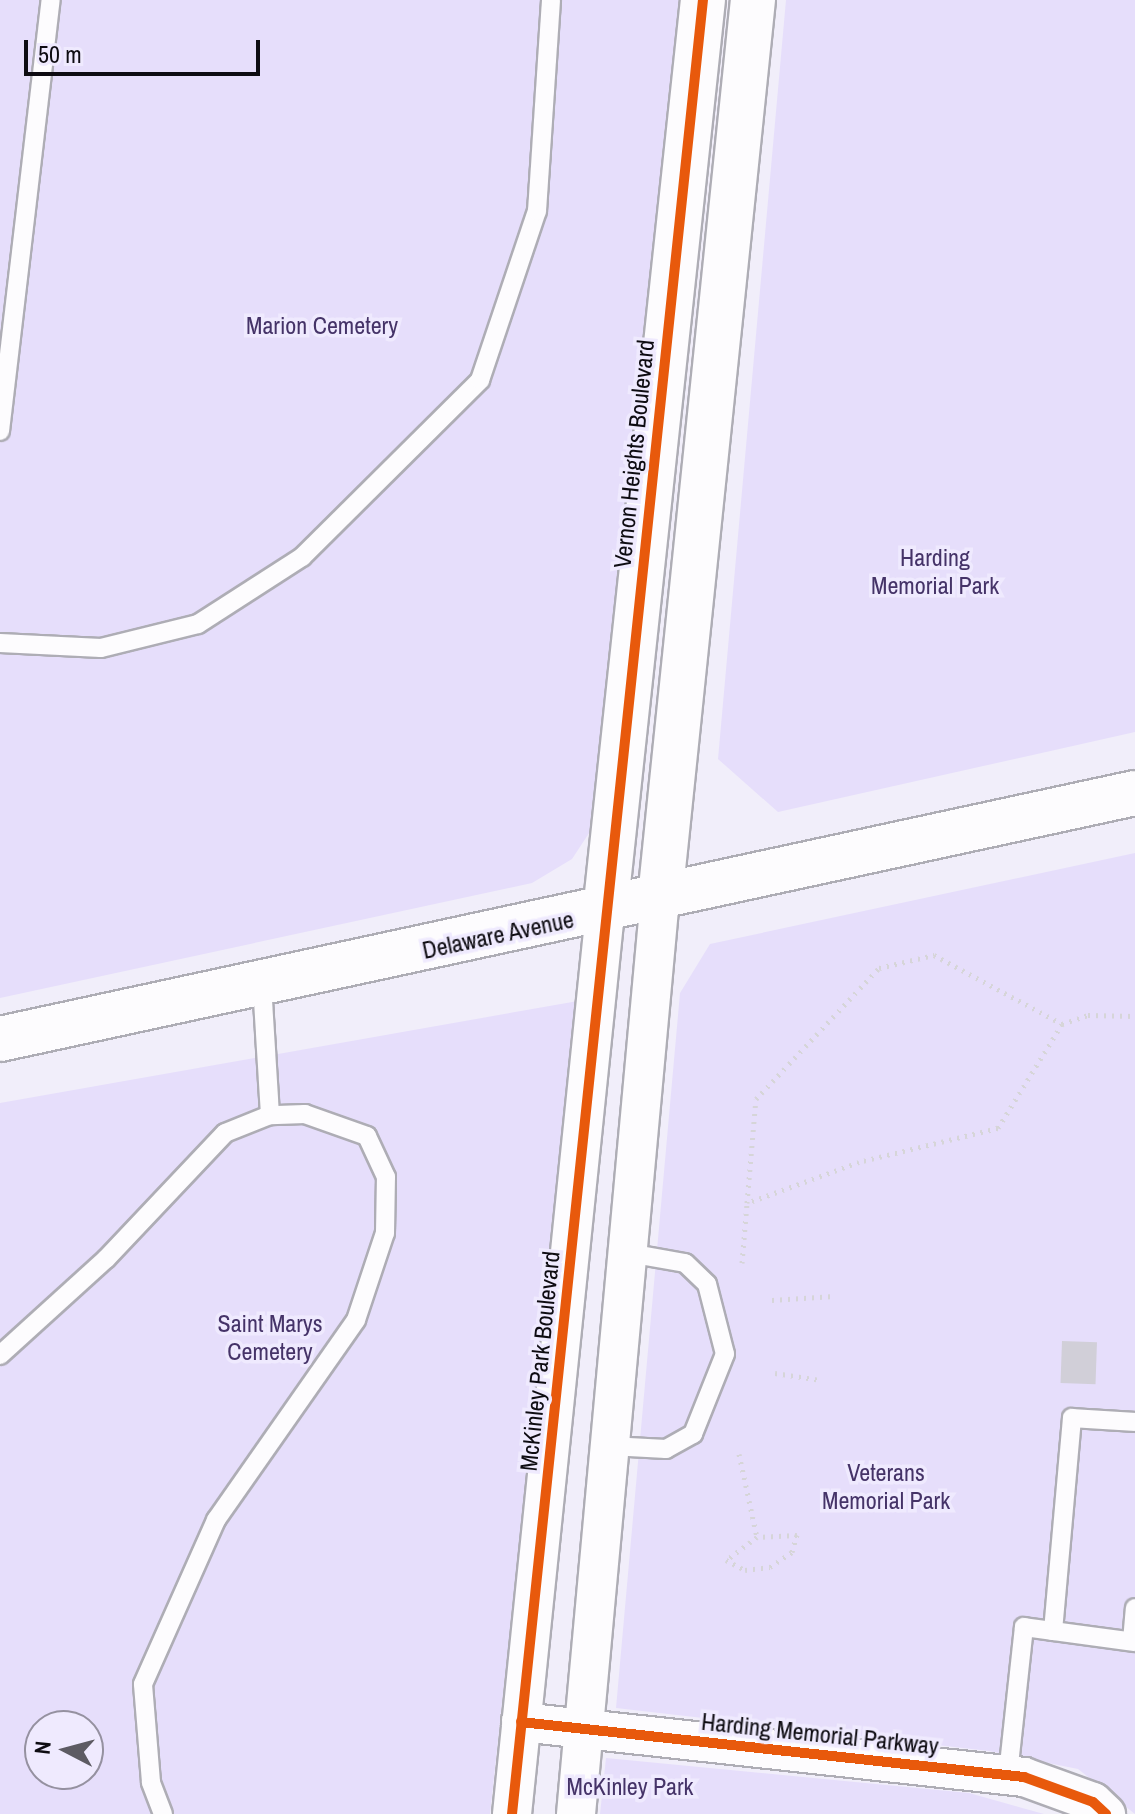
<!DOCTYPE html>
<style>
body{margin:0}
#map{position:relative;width:1135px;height:1814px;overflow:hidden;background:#f1eefa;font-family:"Archivo Narrow",sans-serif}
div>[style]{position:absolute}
.green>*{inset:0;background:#e6defb}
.building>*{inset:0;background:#d1cfd8;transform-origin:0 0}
.path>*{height:5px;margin-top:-2.5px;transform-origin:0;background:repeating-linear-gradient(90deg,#d6d5d8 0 2px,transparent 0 8px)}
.roads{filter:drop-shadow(2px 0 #aeadb5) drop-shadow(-2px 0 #aeadb5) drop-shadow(0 2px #aeadb5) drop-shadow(0 -2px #aeadb5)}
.lane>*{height:18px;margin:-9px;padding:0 9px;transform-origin:9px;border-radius:9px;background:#fdfcfe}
.street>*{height:38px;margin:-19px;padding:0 19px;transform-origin:19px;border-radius:19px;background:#fdfcfe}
.secondary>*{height:44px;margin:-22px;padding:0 22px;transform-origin:22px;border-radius:22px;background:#fdfcfe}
.cycleway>*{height:10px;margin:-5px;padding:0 5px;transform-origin:5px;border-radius:5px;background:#e8590c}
span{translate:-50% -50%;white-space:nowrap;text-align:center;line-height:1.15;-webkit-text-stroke:7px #efeafe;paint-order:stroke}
.park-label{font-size:24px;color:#453368}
.street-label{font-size:24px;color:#0e0c12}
.north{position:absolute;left:24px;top:1710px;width:80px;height:80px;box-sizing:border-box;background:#efeafe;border:2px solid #9591a0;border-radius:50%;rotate:276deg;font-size:22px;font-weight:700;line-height:32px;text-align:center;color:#0e0c12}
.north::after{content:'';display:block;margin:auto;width:28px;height:36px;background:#5d5b63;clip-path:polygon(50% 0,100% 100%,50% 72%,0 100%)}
.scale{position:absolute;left:24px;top:40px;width:236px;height:36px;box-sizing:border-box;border:4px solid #0e0c12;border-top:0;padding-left:10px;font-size:24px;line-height:28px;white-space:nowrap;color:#0e0c12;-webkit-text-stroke:6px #efeafe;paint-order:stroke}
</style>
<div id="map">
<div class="green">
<div style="clip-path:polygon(0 0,680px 0,595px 824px,572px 859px,532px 883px,0 998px)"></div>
<div style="clip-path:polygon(786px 0,1135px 0,1135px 732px,778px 812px,718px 759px)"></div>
<div style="clip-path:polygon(1135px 853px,1135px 1814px,1078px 1769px,989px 1751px,616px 1708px,680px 993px,710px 944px)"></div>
<div style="clip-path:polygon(evenodd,578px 1001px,490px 1814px,0 1814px,0 1103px,578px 1001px,40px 1726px,88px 1726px,88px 1774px,40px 1774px,40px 1726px)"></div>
<div style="clip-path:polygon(606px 1758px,969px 1793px,1044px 1814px,600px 1814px)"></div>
</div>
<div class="building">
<div style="left:1062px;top:1341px;width:35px;height:42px;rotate:2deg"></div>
</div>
<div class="path">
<div style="left:1062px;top:1024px;width:28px;rotate:-19deg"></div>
<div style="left:1088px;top:1015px;width:47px;rotate:1.2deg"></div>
<div style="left:742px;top:1263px;width:60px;rotate:-85.2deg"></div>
<div style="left:747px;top:1203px;width:104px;rotate:-85.1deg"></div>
<div style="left:756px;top:1099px;width:180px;rotate:-46.8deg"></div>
<div style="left:879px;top:968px;width:57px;rotate:-13.3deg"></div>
<div style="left:934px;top:955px;width:145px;rotate:28.3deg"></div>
<div style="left:1062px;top:1024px;width:122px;rotate:121.6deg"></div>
<div style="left:998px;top:1128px;width:143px;rotate:166.3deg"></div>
<div style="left:859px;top:1162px;width:119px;rotate:159.9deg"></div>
<div style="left:772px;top:1300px;width:62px;rotate:-3.7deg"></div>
<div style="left:775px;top:1373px;width:47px;rotate:8.7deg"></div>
<div style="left:739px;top:1454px;width:85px;rotate:77.8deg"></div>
<div style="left:757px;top:1537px;width:39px;rotate:143deg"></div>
<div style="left:726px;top:1560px;width:21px;rotate:28deg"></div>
<div style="left:745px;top:1570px;width:25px;rotate:-7deg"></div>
<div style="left:770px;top:1567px;width:27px;rotate:-34deg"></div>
<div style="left:792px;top:1552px;width:18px;rotate:-74deg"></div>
<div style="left:797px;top:1535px;width:40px;rotate:177.1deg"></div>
</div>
<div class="roads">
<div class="lane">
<div style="left:0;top:431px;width:434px;rotate:-83.3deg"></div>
<div style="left:0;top:643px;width:101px;rotate:2.8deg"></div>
<div style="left:101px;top:648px;width:100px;rotate:-13.9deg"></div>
<div style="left:198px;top:624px;width:124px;rotate:-32.8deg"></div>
<div style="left:302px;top:557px;width:251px;rotate:-44.8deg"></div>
<div style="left:480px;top:380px;width:178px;rotate:-71.4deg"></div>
<div style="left:537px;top:211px;width:211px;rotate:-86.2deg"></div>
<div style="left:0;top:1355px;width:143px;rotate:-42.2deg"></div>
<div style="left:106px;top:1259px;width:173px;rotate:-46.6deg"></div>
<div style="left:225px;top:1133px;width:48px;rotate:-21.8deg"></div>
<div style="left:270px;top:1115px;width:132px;rotate:-93.5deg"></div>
<div style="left:610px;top:1446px;width:56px;rotate:3.1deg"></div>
<div style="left:666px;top:1449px;width:31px;rotate:-29deg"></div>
<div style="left:693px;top:1434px;width:86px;rotate:-68.2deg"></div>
<div style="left:725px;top:1354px;width:72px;rotate:-104.4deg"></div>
<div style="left:707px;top:1284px;width:30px;rotate:-136deg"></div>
<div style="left:685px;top:1263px;width:58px;rotate:-170deg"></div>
<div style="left:1053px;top:1631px;width:214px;rotate:-84.9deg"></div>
<div style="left:1072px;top:1418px;width:63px;rotate:3.6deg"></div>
<div style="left:1132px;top:1641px;width:33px;rotate:-85deg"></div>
<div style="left:1008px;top:1774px;width:148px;rotate:-83.8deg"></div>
<div style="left:1024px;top:1627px;width:112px;rotate:7.7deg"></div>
<div style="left:163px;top:1814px;width:34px;rotate:-111deg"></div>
<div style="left:151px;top:1782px;width:98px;rotate:-94.7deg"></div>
<div style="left:143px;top:1684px;width:180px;rotate:-66deg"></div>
<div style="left:216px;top:1520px;width:244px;rotate:-55deg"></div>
<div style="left:356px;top:1320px;width:92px;rotate:-71.6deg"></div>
<div style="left:385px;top:1233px;width:56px;rotate:-89deg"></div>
<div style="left:386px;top:1177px;width:45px;rotate:-114.9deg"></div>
<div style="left:367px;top:1136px;width:66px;rotate:-160.5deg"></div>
<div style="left:305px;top:1114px;width:35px;rotate:178deg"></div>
</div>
<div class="street">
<div style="left:521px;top:1722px;width:506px;rotate:6.24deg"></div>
<div style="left:1024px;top:1777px;width:73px;rotate:19.9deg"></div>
<div style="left:1093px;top:1802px;width:18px;rotate:43deg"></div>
<div style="left:512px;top:1814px;width:907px;rotate:-84.11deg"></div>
<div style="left:576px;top:1814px;width:920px;rotate:-84.76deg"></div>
</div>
<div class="secondary">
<div style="left:660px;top:898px;width:903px;rotate:-84.09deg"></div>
<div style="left:605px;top:912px;width:917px;rotate:-83.87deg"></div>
<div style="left:0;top:1039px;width:1161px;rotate:-12.23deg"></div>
</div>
</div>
<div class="cycleway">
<div style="left:521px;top:1722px;width:506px;rotate:6.24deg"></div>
<div style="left:1024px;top:1777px;width:73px;rotate:19.9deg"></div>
<div style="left:1093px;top:1802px;width:18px;rotate:43deg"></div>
<div style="left:512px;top:1814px;width:1824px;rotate:-83.99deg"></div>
</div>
<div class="park-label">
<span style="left:322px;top:326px">Marion Cemetery</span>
<span style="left:935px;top:572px">Harding<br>Memorial Park</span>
<span style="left:270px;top:1338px">Saint Marys<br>Cemetery</span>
<span style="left:886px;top:1487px">Veterans<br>Memorial Park</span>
<span style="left:630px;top:1787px">McKinley Park</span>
</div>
<div class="street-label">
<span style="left:634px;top:454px;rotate:-84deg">Vernon Heights Boulevard</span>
<span style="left:498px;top:935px;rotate:-12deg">Delaware Avenue</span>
<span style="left:540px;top:1361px;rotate:-84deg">McKinley Park Boulevard</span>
<span style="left:820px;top:1734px;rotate:6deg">Harding Memorial Parkway</span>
</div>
<div class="north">N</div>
<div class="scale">50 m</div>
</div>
